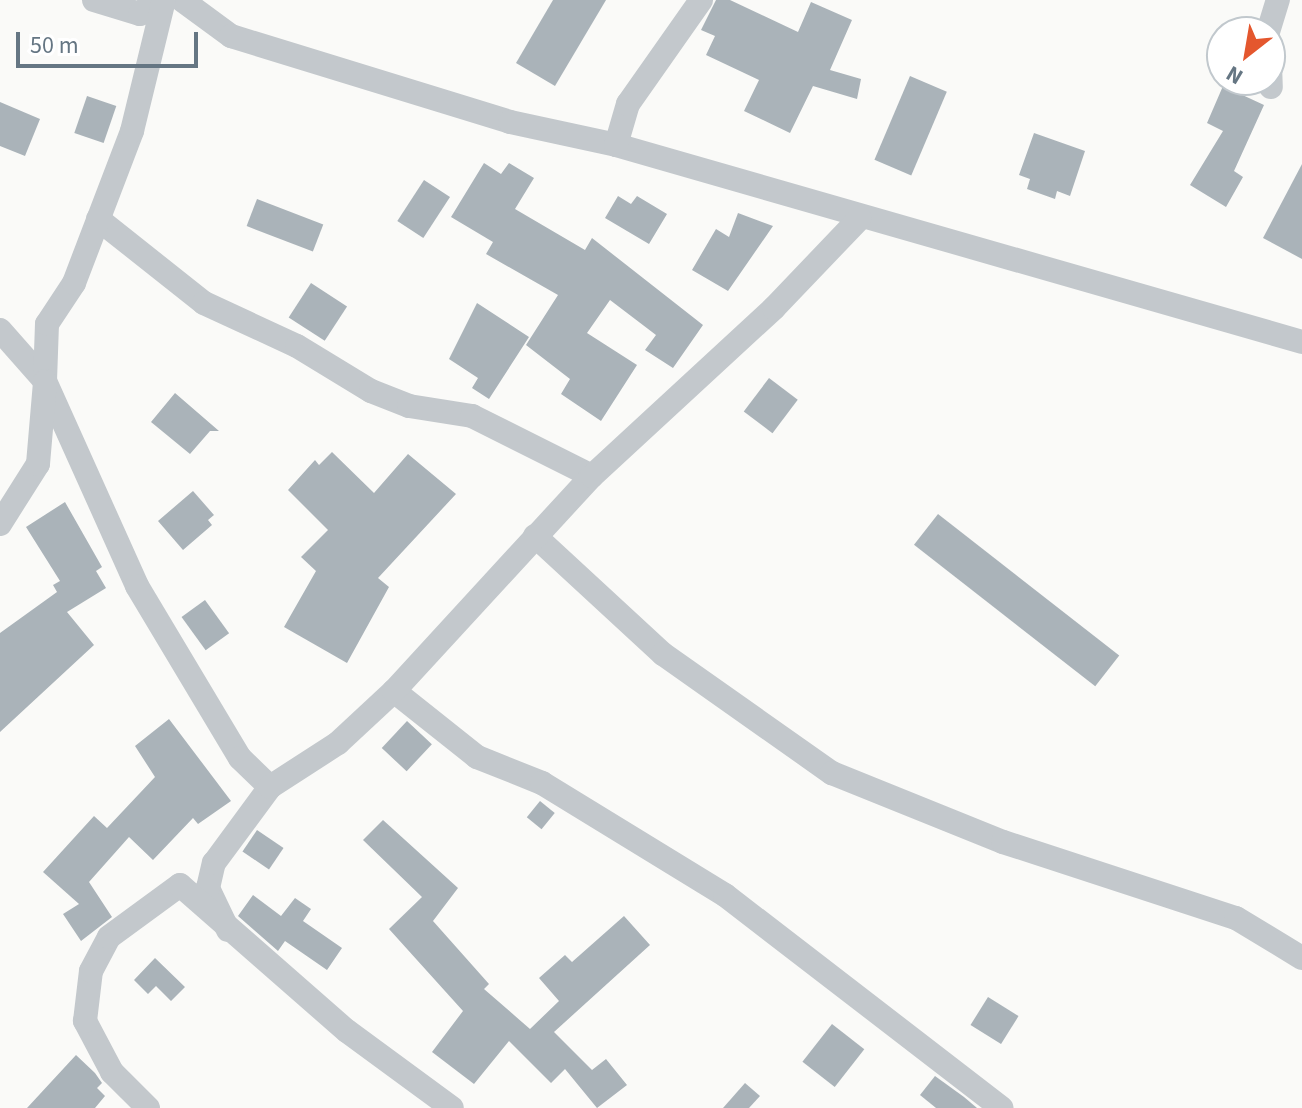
<!DOCTYPE html>
<style>
body{margin:0}
#map{position:relative;width:1302px;height:1108px;overflow:hidden;background:#fafaf8;font-family:"Source Sans 3",sans-serif}
div>[style]{position:absolute}
.building>*{inset:0;background:#aab3b9;transform-origin:0 0}
.minor>*{height:24px;margin:-12px;padding:0 12px;transform-origin:12px;border-radius:12px;background:#c3c8cc}
span{translate:-50% -50%;white-space:nowrap;text-align:center;line-height:1.15;-webkit-text-stroke:8px #fff;paint-order:stroke}
.north{position:absolute;left:1206px;top:16px;width:80px;height:80px;box-sizing:border-box;background:#fff;border:2px solid #c1c8cd;border-radius:50%;rotate:211deg;font-size:22px;font-weight:700;line-height:32px;text-align:center;color:#657683}
.north::after{content:'';display:block;margin:auto;width:28px;height:36px;background:#e4572e;clip-path:polygon(50% 0,100% 100%,50% 72%,0 100%)}
.scale{position:absolute;left:16px;top:32px;width:182px;height:36px;box-sizing:border-box;border:4px solid #657683;border-top:0;padding-left:10px;font-size:24px;line-height:28px;white-space:nowrap;color:#657683;-webkit-text-stroke:6px #fff;paint-order:stroke}
</style>
<div id="map">
<div class="building">
<div style="clip-path:polygon(553px 0,606px 0,555px 86px,516px 63px)"></div>
<div style="clip-path:polygon(716px 0,730px 0,798px 32px,811px 2px,852px 20px,830px 70px,861px 79px,857px 99px,813px 86px,790px 133px,744px 111px,759px 80px,706px 55px,715px 36px,701px 30px)"></div>
<div style="left:910px;top:76px;width:40px;height:91px;rotate:23deg"></div>
<div style="clip-path:polygon(1223px 86px,1264px 105px,1234px 171px,1243px 177px,1226px 207px,1190px 185px,1223px 131px,1207px 123px)"></div>
<div style="left:87px;top:96px;width:31px;height:39px;rotate:19deg"></div>
<div style="clip-path:polygon(0 102px,40px 119px,25px 156px,0 146px)"></div>
<div style="clip-path:polygon(1034px 133px,1085px 151px,1070px 196px,1057px 191px,1055px 199px,1027px 189px,1030px 179px,1019px 175px)"></div>
<div style="clip-path:polygon(484px 163px,501px 174px,509px 163px,534px 178px,515px 209px,585px 250px,592px 238px,703px 325px,673px 368px,645px 350px,656px 335px,610px 300px,587px 333px,637px 365px,601px 421px,561px 394px,570px 379px,526px 345px,558px 295px,486px 254px,493px 242px,451px 217px)"></div>
<div style="clip-path:polygon(1302px 164px,1302px 259px,1263px 238px)"></div>
<div style="left:424px;top:180px;width:31px;height:49px;rotate:33deg"></div>
<div style="clip-path:polygon(618px 196px,631px 204px,637px 196px,667px 214px,649px 244px,605px 218px)"></div>
<div style="left:257px;top:199px;width:71px;height:29px;rotate:21deg"></div>
<div style="clip-path:polygon(738px 213px,773px 226px,728px 291px,692px 270px,716px 229px,729px 237px)"></div>
<div style="left:311px;top:283px;width:43px;height:41px;rotate:33deg"></div>
<div style="clip-path:polygon(477px 303px,529px 337px,489px 399px,472px 388px,478px 378px,449px 359px)"></div>
<div style="left:769px;top:378px;width:36px;height:42px;rotate:37deg"></div>
<div style="clip-path:polygon(175px 393px,219px 431px,210px 431px,190px 454px,151px 422px)"></div>
<div style="clip-path:polygon(332px 452px,374px 493px,408px 454px,456px 494px,378px 578px,389px 587px,347px 663px,284px 627px,316px 571px,301px 557px,328px 530px,288px 490px,315px 460px,319px 465px)"></div>
<div style="clip-path:polygon(193px 491px,214px 515px,208px 520px,212px 525px,183px 550px,158px 521px)"></div>
<div style="clip-path:polygon(65px 502px,102px 567px,96px 571px,106px 588px,67px 612px,94px 645px,0 732px,0 633px,57px 592px,53px 585px,60px 581px,26px 527px)"></div>
<div style="left:938px;top:514px;width:230px;height:39px;rotate:38deg"></div>
<div style="left:205px;top:600px;width:41px;height:29px;rotate:54deg"></div>
<div style="clip-path:polygon(169px 719px,231px 801px,198px 824px,193px 818px,153px 860px,129px 837px,89px 882px,112px 917px,81px 941px,63px 914px,79px 904px,43px 872px,94px 816px,107px 828px,155px 777px,135px 746px)"></div>
<div style="left:407px;top:721px;width:34px;height:37px;rotate:43deg"></div>
<div style="left:540px;top:801px;width:19px;height:21px;rotate:39deg"></div>
<div style="clip-path:polygon(383px 820px,458px 888px,433px 921px,489px 984px,484px 989px,530px 1029px,559px 1001px,539px 978px,565px 955px,572px 962px,624px 916px,650px 945px,554px 1032px,592px 1070px,606px 1059px,627px 1085px,597px 1108px,565px 1069px,551px 1083px,509px 1041px,474px 1084px,432px 1052px,463px 1011px,389px 929px,422px 897px,363px 840px)"></div>
<div style="left:257px;top:830px;width:32px;height:26px;rotate:34deg"></div>
<div style="clip-path:polygon(253px 895px,281px 916px,295px 898px,311px 909px,303px 921px,342px 948px,327px 970px,285px 941px,278px 951px,238px 916px)"></div>
<div style="clip-path:polygon(155px 958px,185px 987px,171px 1001px,156px 986px,148px 994px,134px 980px)"></div>
<div style="left:988px;top:997px;width:36px;height:33px;rotate:32deg"></div>
<div style="left:832px;top:1024px;width:41px;height:48px;rotate:38deg"></div>
<div style="clip-path:polygon(76px 1055px,95px 1073px,102px 1083px,97px 1088px,105px 1096px,95px 1108px,27px 1108px)"></div>
<div style="clip-path:polygon(935px 1076px,964px 1097px,977px 1108px,936px 1108px,920px 1095px)"></div>
<div style="clip-path:polygon(745px 1083px,760px 1096px,749px 1108px,723px 1108px)"></div>
</div>
<div class="minor">
<div style="left:94px;top:0;width:48px;rotate:16.9deg"></div>
<div style="left:140px;top:14px;width:21px;rotate:-43deg"></div>
<div style="left:182px;top:0;width:61px;rotate:36.3deg"></div>
<div style="left:231px;top:36px;width:292px;rotate:17.1deg"></div>
<div style="left:510px;top:122px;width:108px;rotate:12.2deg"></div>
<div style="left:616px;top:145px;width:714px;rotate:16.02deg"></div>
<div style="left:1268px;top:32px;width:34px;rotate:-73deg"></div>
<div style="left:1270px;top:64px;width:23px;rotate:88deg"></div>
<div style="left:616px;top:145px;width:43px;rotate:-73.7deg"></div>
<div style="left:628px;top:104px;width:127px;rotate:-54.9deg"></div>
<div style="left:98px;top:219px;width:135px;rotate:38.4deg"></div>
<div style="left:204px;top:303px;width:102px;rotate:24.8deg"></div>
<div style="left:297px;top:346px;width:87px;rotate:31.3deg"></div>
<div style="left:371px;top:391px;width:41px;rotate:21.5deg"></div>
<div style="left:409px;top:406px;width:64px;rotate:9deg"></div>
<div style="left:472px;top:416px;width:134px;rotate:26.6deg"></div>
<div style="left:0;top:330px;width:68px;rotate:48.6deg"></div>
<div style="left:45px;top:381px;width:57px;rotate:-88deg"></div>
<div style="left:47px;top:324px;width:49px;rotate:-56.6deg"></div>
<div style="left:74px;top:283px;width:163px;rotate:-69.1deg"></div>
<div style="left:132px;top:131px;width:135px;rotate:-76.3deg"></div>
<div style="left:45px;top:381px;width:225px;rotate:65.8deg"></div>
<div style="left:137px;top:586px;width:200px;rotate:59.1deg"></div>
<div style="left:240px;top:758px;width:42px;rotate:44deg"></div>
<div style="left:0;top:524px;width:71px;rotate:-57.7deg"></div>
<div style="left:38px;top:464px;width:82px;rotate:-85.1deg"></div>
<div style="left:535px;top:536px;width:174px;rotate:42.7deg"></div>
<div style="left:663px;top:654px;width:207px;rotate:35.2deg"></div>
<div style="left:832px;top:773px;width:184px;rotate:22deg"></div>
<div style="left:1003px;top:842px;width:245px;rotate:18.1deg"></div>
<div style="left:1236px;top:918px;width:77px;rotate:31.2deg"></div>
<div style="left:394px;top:691px;width:106px;rotate:38.5deg"></div>
<div style="left:477px;top:757px;width:70px;rotate:21.8deg"></div>
<div style="left:542px;top:783px;width:215px;rotate:31.5deg"></div>
<div style="left:725px;top:895px;width:349px;rotate:37.6deg"></div>
<div style="left:228px;top:930px;width:47px;rotate:-115.5deg"></div>
<div style="left:208px;top:888px;width:26px;rotate:-77deg"></div>
<div style="left:214px;top:863px;width:94px;rotate:-53.6deg"></div>
<div style="left:270px;top:787px;width:81px;rotate:-32.9deg"></div>
<div style="left:338px;top:743px;width:76px;rotate:-42.9deg"></div>
<div style="left:394px;top:691px;width:292px;rotate:-47.4deg"></div>
<div style="left:592px;top:476px;width:248px;rotate:-42.7deg"></div>
<div style="left:774px;top:308px;width:124px;rotate:-46.3deg"></div>
<div style="left:148px;top:1108px;width:51px;rotate:-135deg"></div>
<div style="left:112px;top:1072px;width:58px;rotate:-117.9deg"></div>
<div style="left:85px;top:1021px;width:50px;rotate:-83.2deg"></div>
<div style="left:91px;top:971px;width:38px;rotate:-62deg"></div>
<div style="left:109px;top:937px;width:88px;rotate:-36.2deg"></div>
<div style="left:180px;top:885px;width:222px;rotate:41.2deg"></div>
<div style="left:347px;top:1031px;width:130px;rotate:36.3deg"></div>
</div>
<div class="north">N</div>
<div class="scale">50 m</div>
</div>
